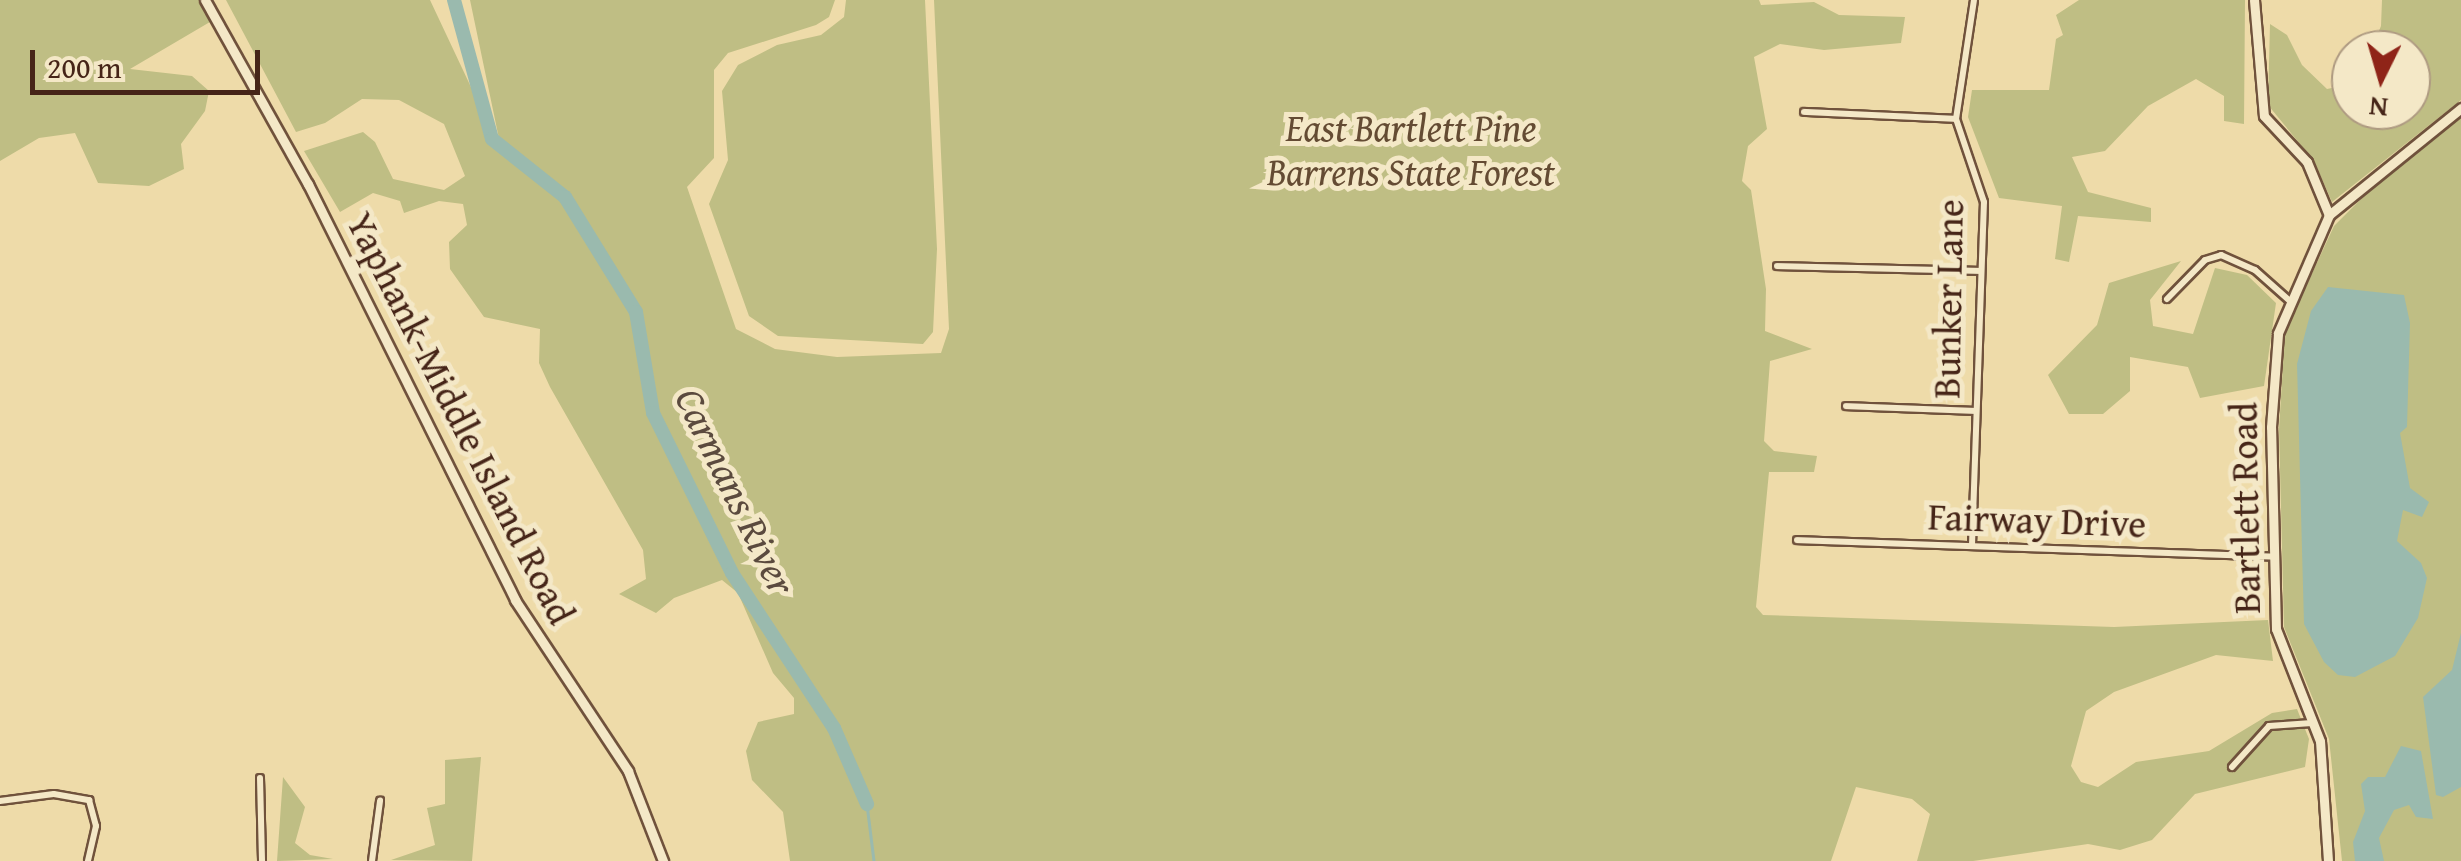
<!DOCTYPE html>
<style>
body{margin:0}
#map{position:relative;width:2461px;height:861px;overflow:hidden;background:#eedba9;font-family:"Gentium Book Plus",serif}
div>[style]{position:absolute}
.green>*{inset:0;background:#bfbe84}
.water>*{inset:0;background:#9abaae}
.stream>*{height:2.5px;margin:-1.25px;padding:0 1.25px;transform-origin:1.25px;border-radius:1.25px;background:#9abaae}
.river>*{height:14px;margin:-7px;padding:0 7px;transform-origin:7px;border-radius:7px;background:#9abaae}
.roads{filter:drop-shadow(2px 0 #70523c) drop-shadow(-2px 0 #70523c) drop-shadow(0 2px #70523c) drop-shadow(0 -2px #70523c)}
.street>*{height:6px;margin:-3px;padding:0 3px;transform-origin:3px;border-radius:3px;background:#f4e8c7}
.secondary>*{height:9px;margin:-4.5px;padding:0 4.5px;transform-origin:4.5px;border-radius:4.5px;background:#f4e8c7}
span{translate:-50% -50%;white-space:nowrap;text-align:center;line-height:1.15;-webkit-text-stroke:10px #f4e8c7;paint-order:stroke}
.park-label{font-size:38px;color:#644b33;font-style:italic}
.street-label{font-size:38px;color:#462518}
.water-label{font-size:40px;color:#5b4a3e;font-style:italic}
.north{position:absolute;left:2331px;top:30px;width:100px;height:100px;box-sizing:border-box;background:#f4e8c7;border:2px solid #ae9a81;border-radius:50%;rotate:185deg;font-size:28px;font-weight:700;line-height:40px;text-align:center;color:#462518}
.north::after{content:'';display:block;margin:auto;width:35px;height:45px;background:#8f2418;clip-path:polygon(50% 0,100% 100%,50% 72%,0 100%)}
.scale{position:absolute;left:30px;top:50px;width:230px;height:45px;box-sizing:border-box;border:5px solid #462518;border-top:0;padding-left:12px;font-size:30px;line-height:35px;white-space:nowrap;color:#462518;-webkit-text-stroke:8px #f4e8c7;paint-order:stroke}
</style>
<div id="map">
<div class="green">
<div style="clip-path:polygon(0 0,205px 0,215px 19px,130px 69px,192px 76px,209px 91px,205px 111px,181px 144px,184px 169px,149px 186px,98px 183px,75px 133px,39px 138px,0 161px)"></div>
<div style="clip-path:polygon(226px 0,430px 0,502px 153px,470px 0,835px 0,829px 17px,816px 25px,728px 53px,714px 70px,714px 158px,687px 187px,736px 329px,775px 349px,837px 357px,941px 353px,949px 329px,934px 0,1759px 0,1761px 5px,1814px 2px,1839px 15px,1905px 17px,1901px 43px,1824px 50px,1780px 44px,1754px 57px,1767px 129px,1748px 146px,1742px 181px,1751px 190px,1766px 289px,1765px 331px,1812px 349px,1770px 361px,1764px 441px,1774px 451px,1817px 456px,1814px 472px,1769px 472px,1756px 607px,1763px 615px,2114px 627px,2268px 620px,2273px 661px,2216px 655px,2114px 692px,2086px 711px,2071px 766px,2081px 782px,2098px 787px,2136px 762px,2209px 751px,2272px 713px,2297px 709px,2309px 739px,2305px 767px,2195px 794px,2152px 840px,2120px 850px,2088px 844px,1973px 861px,1917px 861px,1930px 814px,1912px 799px,1856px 787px,1831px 861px,790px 861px,783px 812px,752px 780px,746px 751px,758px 722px,794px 714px,794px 698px,773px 673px,738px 593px,722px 580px,674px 598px,656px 613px,619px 594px,646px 579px,643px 550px,550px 387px,539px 363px,540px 329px,484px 317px,450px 269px,449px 242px,467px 225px,463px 204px,439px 201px,404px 213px,400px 201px,373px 193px,340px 212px,304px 151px,363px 132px,375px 142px,393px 179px,444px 190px,465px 176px,444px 124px,399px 100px,362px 99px,325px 123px,296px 132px)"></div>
<div style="clip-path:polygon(846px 0,925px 0,937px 249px,933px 332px,923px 344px,778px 336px,749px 316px,709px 204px,728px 160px,722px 91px,738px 65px,777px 45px,821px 35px,844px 17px)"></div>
<div style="clip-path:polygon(2079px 0,2245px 0,2244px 124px,2224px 121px,2224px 96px,2196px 79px,2148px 106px,2105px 151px,2072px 157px,2088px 192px,2151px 208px,2151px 222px,2078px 216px,2069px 262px,2055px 259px,2062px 206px,1999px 198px,1968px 117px,1972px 90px,2049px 90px,2056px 39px,2063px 35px,2056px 15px)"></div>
<div style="clip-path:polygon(2382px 0,2461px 0,2461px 100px,2332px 202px,2314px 161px,2268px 105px,2270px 24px,2287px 35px,2302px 65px,2327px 89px,2351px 84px,2351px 110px,2411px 110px,2411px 50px,2371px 50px,2381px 26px)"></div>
<div style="clip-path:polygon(2461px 118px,2461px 861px,2342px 861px,2329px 739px,2284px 627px,2279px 429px,2285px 332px,2334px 226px,2384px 176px)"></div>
<div style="clip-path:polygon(2181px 261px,2150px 300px,2153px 326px,2193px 334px,2215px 268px,2247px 275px,2276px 303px,2264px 386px,2200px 398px,2188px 367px,2130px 357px,2130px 391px,2103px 414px,2069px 414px,2048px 375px,2097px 325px,2109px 283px)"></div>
<div style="clip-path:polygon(481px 757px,472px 861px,391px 860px,435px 845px,427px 808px,445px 804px,445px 760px)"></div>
<div style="clip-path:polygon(283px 777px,305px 807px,295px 843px,310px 855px,333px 859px,277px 861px)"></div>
</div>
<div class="water">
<div style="clip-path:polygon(2328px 287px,2404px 295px,2410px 323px,2407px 427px,2400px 433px,2410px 488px,2429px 502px,2422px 517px,2403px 510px,2397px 541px,2421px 563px,2427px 578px,2418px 618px,2395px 656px,2355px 677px,2338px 675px,2324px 662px,2304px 624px,2297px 364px,2311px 311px)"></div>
<div style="clip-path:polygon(2461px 633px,2461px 787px,2443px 797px,2436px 795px,2423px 697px,2452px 670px)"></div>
<div style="clip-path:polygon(2401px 746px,2421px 751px,2433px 819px,2416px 817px,2409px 805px,2394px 810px,2379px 838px,2384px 861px,2355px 861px,2353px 842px,2365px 811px,2361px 784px,2368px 777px,2385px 777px)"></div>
</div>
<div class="stream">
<div style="left:867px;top:804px;width:57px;rotate:83deg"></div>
</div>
<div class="river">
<div style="left:454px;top:0;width:144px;rotate:74.7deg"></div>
<div style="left:492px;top:139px;width:93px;rotate:38.5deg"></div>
<div style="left:565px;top:197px;width:135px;rotate:58.3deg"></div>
<div style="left:636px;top:312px;width:102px;rotate:80.4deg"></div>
<div style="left:653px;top:413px;width:178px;rotate:63.7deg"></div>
<div style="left:732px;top:573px;width:186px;rotate:56.7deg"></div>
<div style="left:834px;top:728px;width:83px;rotate:66.5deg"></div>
</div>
<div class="roads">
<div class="street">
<div style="left:1804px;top:112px;width:152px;rotate:2.6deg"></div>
<div style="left:1777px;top:266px;width:203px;rotate:1.4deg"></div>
<div style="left:2167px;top:299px;width:54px;rotate:-45.7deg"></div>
<div style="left:2205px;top:260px;width:17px;rotate:-17deg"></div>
<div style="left:2221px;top:255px;width:37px;rotate:24deg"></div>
<div style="left:2255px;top:270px;width:47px;rotate:41.5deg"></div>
<div style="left:1846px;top:406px;width:128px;rotate:2.2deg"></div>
<div style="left:1797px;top:540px;width:477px;rotate:2deg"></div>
<div style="left:1972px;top:545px;width:343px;rotate:-88deg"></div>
<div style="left:1984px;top:202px;width:88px;rotate:-108.6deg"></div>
<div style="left:1956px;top:119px;width:120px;rotate:-81.4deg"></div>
<div style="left:2232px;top:767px;width:55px;rotate:-47.9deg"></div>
<div style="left:2269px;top:726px;width:43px;rotate:-4deg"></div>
<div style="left:260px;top:778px;width:83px;rotate:88.6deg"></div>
<div style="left:0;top:801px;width:54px;rotate:-7.4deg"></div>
<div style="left:54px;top:794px;width:36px;rotate:10deg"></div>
<div style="left:89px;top:800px;width:27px;rotate:75deg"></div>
<div style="left:96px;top:826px;width:36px;rotate:103deg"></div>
<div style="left:372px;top:861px;width:61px;rotate:-82.4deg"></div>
</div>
<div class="secondary">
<div style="left:205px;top:0;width:211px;rotate:60.8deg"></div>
<div style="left:308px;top:184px;width:465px;rotate:63.5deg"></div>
<div style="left:515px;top:600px;width:205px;rotate:56.5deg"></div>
<div style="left:628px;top:771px;width:97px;rotate:68.7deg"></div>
<div style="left:2254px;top:0;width:116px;rotate:85.1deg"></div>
<div style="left:2264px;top:116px;width:63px;rotate:46.9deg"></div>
<div style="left:2307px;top:162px;width:57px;rotate:67.5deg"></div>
<div style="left:2328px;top:861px;width:120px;rotate:-93.8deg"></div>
<div style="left:2320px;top:741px;width:120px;rotate:-111.4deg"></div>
<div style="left:2276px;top:629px;width:202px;rotate:-91.4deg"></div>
<div style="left:2271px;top:427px;width:94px;rotate:-85.7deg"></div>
<div style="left:2278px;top:333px;width:129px;rotate:-66.6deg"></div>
<div style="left:2329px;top:215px;width:170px;rotate:-39deg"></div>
</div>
</div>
<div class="park-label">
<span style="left:1411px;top:150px">East Bartlett Pine<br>Barrens State Forest</span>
</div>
<div class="street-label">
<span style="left:1948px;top:299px;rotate:-89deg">Bunker Lane</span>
<span style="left:461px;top:418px;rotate:63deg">Yaphank-Middle Island Road</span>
<span style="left:2245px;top:508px;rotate:-91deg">Bartlett Road</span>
<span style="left:2037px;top:520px;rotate:2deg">Fairway Drive</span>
</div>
<div class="water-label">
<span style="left:736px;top:491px;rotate:64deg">Carmans River</span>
</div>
<div class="north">N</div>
<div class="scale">200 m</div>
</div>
